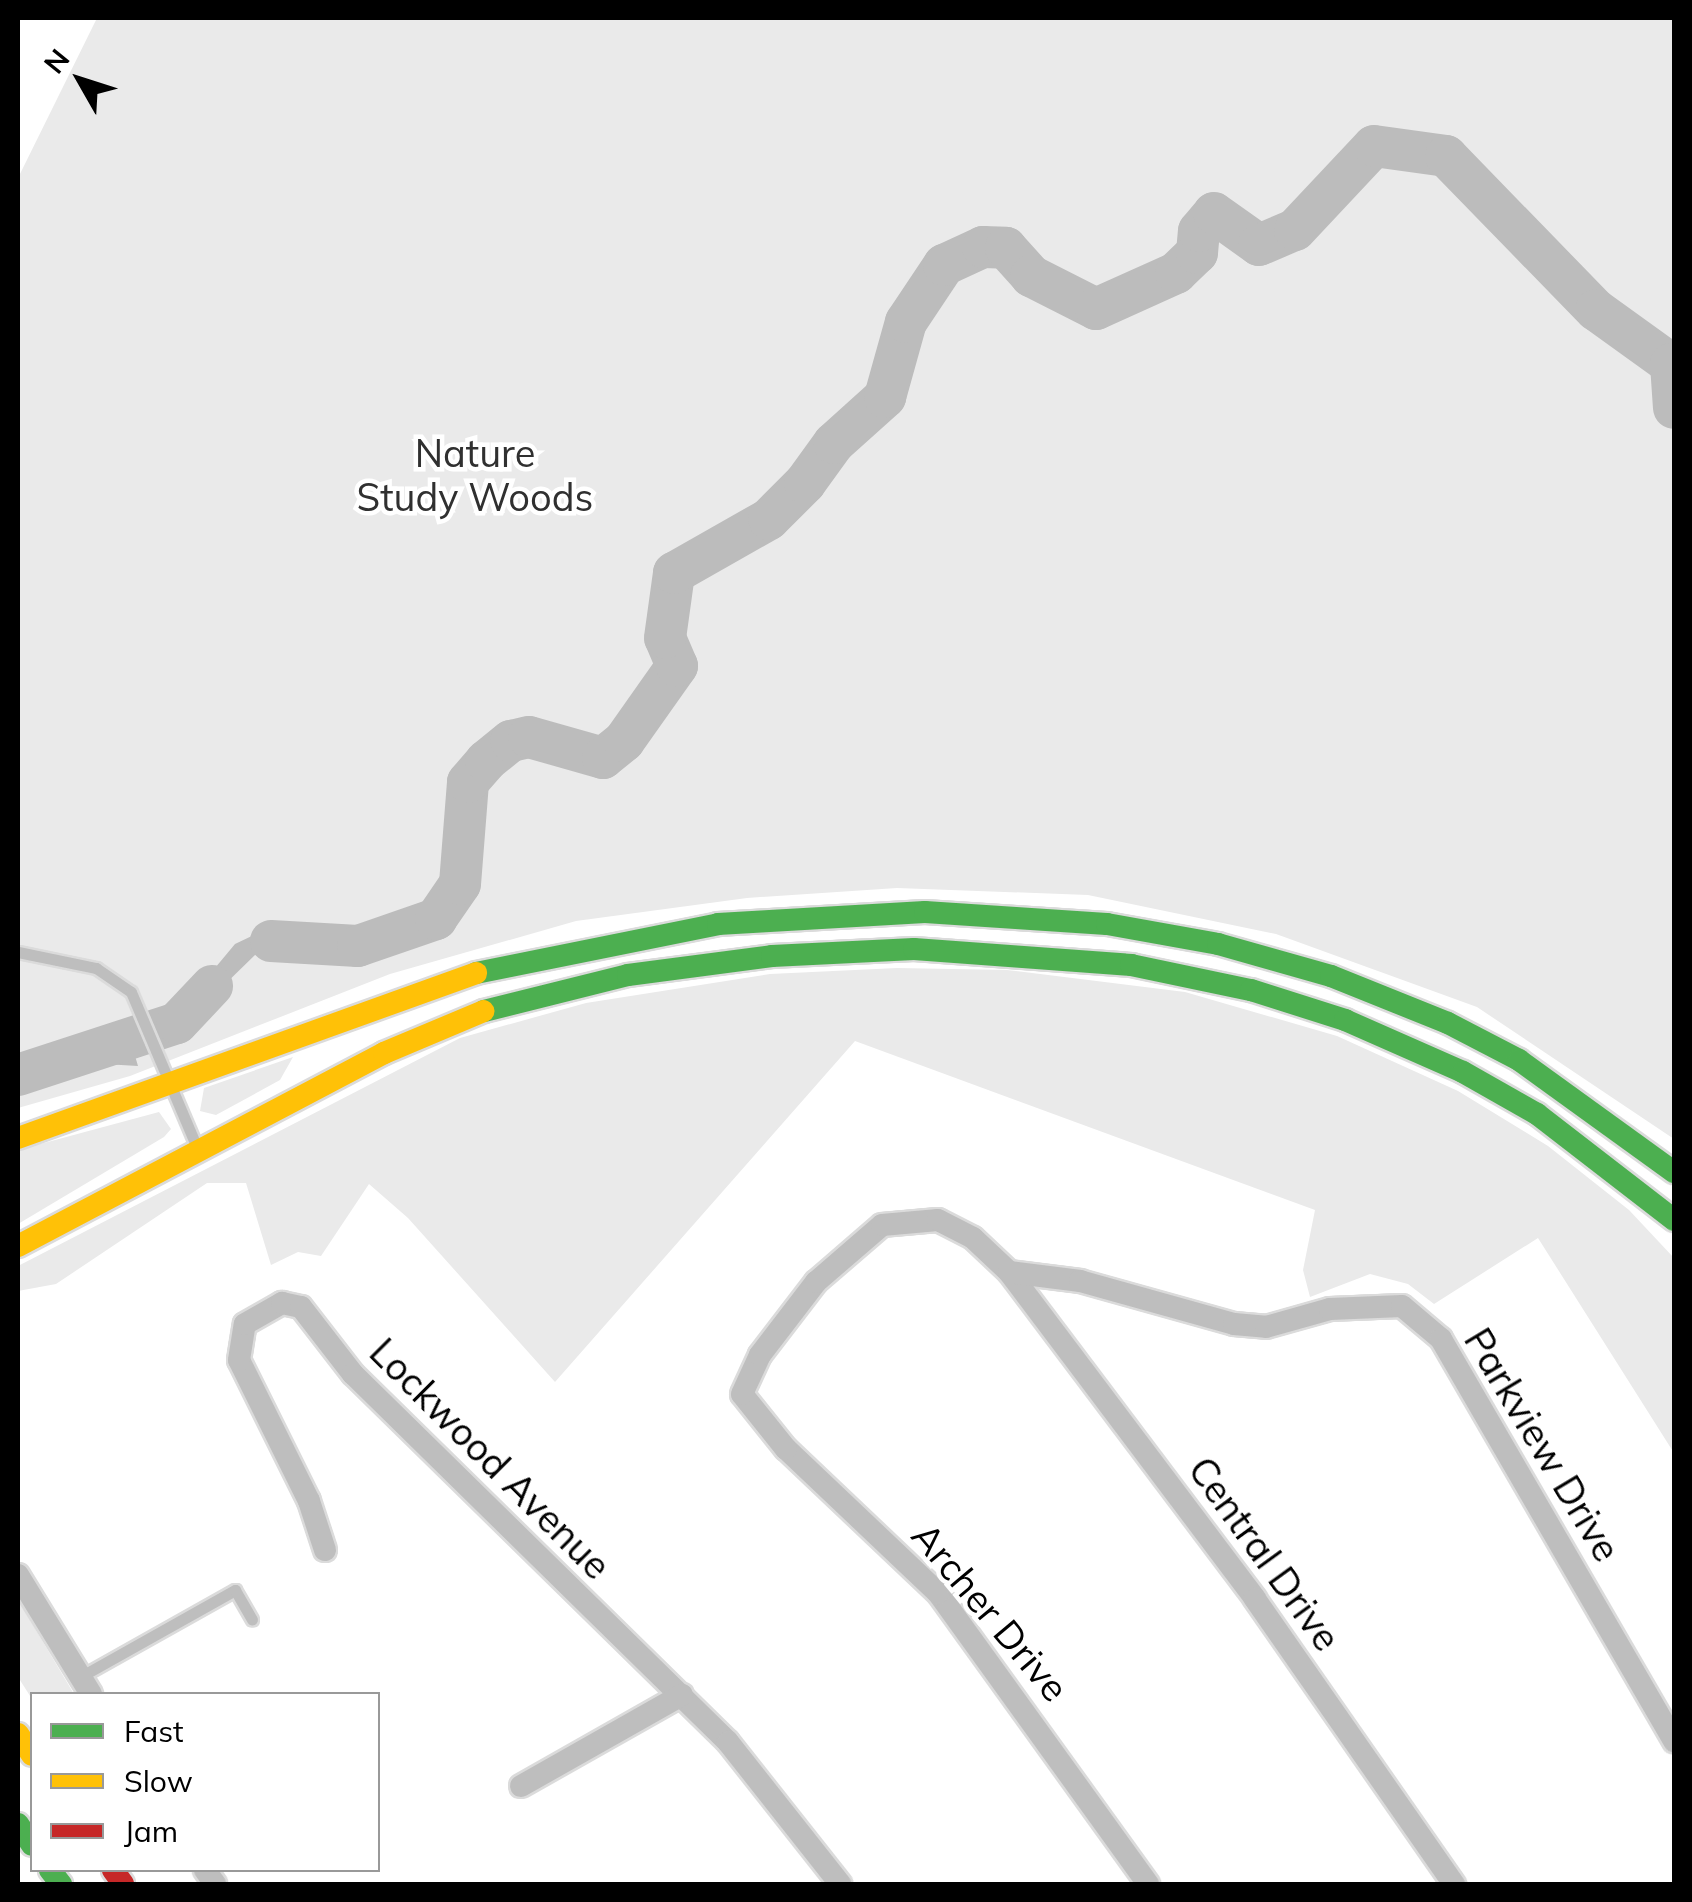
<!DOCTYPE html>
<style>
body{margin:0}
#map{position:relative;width:1692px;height:1902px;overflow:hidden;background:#fff;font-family:Mulish,sans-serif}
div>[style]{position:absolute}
.green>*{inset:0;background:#eaeaea}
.water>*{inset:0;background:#bcbcbc}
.river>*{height:42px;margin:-21px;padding:0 21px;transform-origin:21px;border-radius:21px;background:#bcbcbc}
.roads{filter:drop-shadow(2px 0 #dbdbdb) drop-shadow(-2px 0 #dbdbdb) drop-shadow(0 2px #dbdbdb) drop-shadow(0 -2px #dbdbdb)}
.lane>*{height:11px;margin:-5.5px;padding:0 5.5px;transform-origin:5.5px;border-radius:5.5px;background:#bebebe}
.street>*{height:22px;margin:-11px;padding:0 11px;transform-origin:11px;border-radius:11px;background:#bebebe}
.fast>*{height:22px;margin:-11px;padding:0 11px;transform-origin:11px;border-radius:11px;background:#4caf50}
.slow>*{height:22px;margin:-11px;padding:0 11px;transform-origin:11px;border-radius:11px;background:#ffc107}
.jam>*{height:22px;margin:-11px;padding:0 11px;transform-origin:11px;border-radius:11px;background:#c62828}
span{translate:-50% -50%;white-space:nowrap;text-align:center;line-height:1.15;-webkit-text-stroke:9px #fff;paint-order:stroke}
.park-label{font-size:38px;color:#303030}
.street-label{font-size:38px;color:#000}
.frame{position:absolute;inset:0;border:20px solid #000;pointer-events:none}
.legend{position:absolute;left:30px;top:1692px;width:350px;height:180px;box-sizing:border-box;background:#fff;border:2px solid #999;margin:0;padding:12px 18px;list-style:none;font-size:30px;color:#000}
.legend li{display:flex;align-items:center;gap:20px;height:50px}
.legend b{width:50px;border:2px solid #999}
.north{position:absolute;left:30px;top:30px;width:100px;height:100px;-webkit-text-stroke:8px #fff;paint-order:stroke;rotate:309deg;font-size:28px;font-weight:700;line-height:40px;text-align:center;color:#000}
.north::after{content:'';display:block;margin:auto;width:35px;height:45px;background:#000;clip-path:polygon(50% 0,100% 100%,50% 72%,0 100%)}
</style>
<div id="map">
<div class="green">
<div style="clip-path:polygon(97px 18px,1674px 18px,1674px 1139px,1477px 1007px,1276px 934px,1088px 895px,897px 888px,747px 898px,576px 921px,390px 974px,130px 1076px,18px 1108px,18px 178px)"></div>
<div style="clip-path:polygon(897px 968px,1007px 970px,1185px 992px,1337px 1036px,1458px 1091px,1548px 1146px,1629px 1210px,1674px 1258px,1674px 1453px,1538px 1238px,1434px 1304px,1408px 1284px,1370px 1274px,1310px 1297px,1303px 1270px,1315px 1210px,855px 1041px,555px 1382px,408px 1218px,369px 1184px,321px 1256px,298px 1252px,271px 1265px,246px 1183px,207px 1183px,56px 1284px,18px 1291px,18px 1266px,460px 1038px,586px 1003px,770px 974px)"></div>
<div style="clip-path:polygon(293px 1057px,280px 1080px,216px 1115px,200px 1111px,204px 1088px)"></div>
<div style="clip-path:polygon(159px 1112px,171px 1129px,164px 1137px,18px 1224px,18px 1150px)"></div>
<div style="clip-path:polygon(18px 1600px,74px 1694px,32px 1699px,18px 1677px)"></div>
</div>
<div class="water">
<div style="clip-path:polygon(291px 932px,331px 950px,284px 945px,260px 950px,174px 1034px,164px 1010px,195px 992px,235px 944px,256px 934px)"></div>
<div style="clip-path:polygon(117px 1022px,126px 1025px,138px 1066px,104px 1064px,18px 1080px,18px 1064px,97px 1044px,105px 1027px)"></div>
</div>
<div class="river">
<div style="left:271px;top:941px;width:87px;rotate:3.3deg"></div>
<div style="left:358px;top:946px;width:83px;rotate:-19.1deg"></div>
<div style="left:436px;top:919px;width:42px;rotate:-55.6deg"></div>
<div style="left:460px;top:884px;width:102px;rotate:-85.5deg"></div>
<div style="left:468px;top:782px;width:28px;rotate:-49deg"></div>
<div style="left:486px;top:761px;width:32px;rotate:-39deg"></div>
<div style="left:511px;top:741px;width:18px;rotate:-13deg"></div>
<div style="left:529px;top:737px;width:77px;rotate:15.8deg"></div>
<div style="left:603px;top:758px;width:27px;rotate:-39deg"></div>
<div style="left:624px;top:741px;width:92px;rotate:-54.8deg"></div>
<div style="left:677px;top:666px;width:30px;rotate:-113deg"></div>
<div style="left:665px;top:638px;width:66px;rotate:-82.1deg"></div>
<div style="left:674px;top:573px;width:109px;rotate:-29.6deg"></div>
<div style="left:769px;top:519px;width:51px;rotate:-45deg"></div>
<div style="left:805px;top:483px;width:49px;rotate:-54.1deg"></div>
<div style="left:834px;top:443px;width:69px;rotate:-42deg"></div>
<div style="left:885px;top:397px;width:78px;rotate:-74.4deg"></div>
<div style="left:906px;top:322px;width:69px;rotate:-56.3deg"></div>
<div style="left:944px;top:265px;width:43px;rotate:-24.8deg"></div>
<div style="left:983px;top:247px;width:23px;rotate:2deg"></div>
<div style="left:1006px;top:248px;width:38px;rotate:48deg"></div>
<div style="left:1031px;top:276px;width:73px;rotate:26.9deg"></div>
<div style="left:1096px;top:309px;width:88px;rotate:-24.2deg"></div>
<div style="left:1176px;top:273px;width:29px;rotate:-44deg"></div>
<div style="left:1197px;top:253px;width:22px;rotate:-85deg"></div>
<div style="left:1199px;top:231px;width:23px;rotate:-50deg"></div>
<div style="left:1214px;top:213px;width:55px;rotate:35.4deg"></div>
<div style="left:1259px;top:245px;width:39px;rotate:-23deg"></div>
<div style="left:1295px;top:230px;width:115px;rotate:-46.8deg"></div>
<div style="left:1374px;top:146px;width:73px;rotate:7.9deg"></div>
<div style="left:1446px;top:156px;width:215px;rotate:45.8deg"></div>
<div style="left:1596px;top:310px;width:92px;rotate:35.8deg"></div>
<div style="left:1671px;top:364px;width:44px;rotate:86.1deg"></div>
<div style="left:18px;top:1075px;width:167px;rotate:-18.1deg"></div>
<div style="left:177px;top:1023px;width:51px;rotate:-46.6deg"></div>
</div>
<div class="roads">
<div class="lane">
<div style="left:18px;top:952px;width:80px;rotate:11.6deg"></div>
<div style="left:96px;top:968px;width:42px;rotate:34.4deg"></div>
<div style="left:131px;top:992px;width:164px;rotate:67deg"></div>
<div style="left:80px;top:1677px;width:178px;rotate:-29.3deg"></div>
<div style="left:235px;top:1590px;width:34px;rotate:60deg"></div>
</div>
<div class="street">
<div style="left:1009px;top:1272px;width:409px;rotate:53deg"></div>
<div style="left:1255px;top:1599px;width:348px;rotate:55.1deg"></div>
<div style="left:325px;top:1550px;width:52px;rotate:-108.1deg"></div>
<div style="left:309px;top:1501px;width:157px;rotate:-116.4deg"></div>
<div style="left:239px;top:1360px;width:36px;rotate:-81deg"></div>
<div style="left:245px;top:1324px;width:43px;rotate:-29.6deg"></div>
<div style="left:282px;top:1303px;width:19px;rotate:12deg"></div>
<div style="left:301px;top:1307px;width:85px;rotate:52.2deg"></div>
<div style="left:353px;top:1374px;width:525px;rotate:44.46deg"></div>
<div style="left:728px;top:1742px;width:181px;rotate:51.7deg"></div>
<div style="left:18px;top:1575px;width:140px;rotate:58.5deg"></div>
<div style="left:521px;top:1786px;width:185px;rotate:-29.5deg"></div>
<div style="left:205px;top:1870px;width:17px;rotate:54deg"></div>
<div style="left:1148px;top:1884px;width:359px;rotate:-125.8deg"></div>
<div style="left:938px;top:1593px;width:209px;rotate:-136.5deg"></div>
<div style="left:786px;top:1449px;width:70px;rotate:-128.7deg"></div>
<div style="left:742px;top:1394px;width:43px;rotate:-65.2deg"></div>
<div style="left:760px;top:1355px;width:92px;rotate:-52.5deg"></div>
<div style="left:816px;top:1282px;width:87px;rotate:-40.8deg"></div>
<div style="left:882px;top:1225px;width:56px;rotate:-5.1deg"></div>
<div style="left:938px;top:1220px;width:39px;rotate:27deg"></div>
<div style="left:973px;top:1238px;width:50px;rotate:43.4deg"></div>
<div style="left:1009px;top:1272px;width:72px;rotate:7.2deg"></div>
<div style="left:1080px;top:1281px;width:160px;rotate:15.6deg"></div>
<div style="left:1234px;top:1324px;width:32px;rotate:5deg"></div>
<div style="left:1266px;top:1327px;width:66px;rotate:-15.7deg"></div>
<div style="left:1330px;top:1309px;width:72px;rotate:-2.4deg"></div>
<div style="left:1402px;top:1306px;width:51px;rotate:40.2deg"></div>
<div style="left:1441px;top:1339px;width:465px;rotate:59.9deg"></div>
</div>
<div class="fast">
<div style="left:476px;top:973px;width:247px;rotate:-11.4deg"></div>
<div style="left:718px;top:924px;width:207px;rotate:-3.3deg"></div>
<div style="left:925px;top:912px;width:182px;rotate:3.8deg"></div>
<div style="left:1107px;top:924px;width:113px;rotate:10.2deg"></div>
<div style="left:1218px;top:944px;width:117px;rotate:15.8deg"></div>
<div style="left:1331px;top:976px;width:126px;rotate:21.9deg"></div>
<div style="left:1448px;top:1023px;width:80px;rotate:27.5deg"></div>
<div style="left:1519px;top:1060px;width:191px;rotate:35.9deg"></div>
<div style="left:484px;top:1011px;width:148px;rotate:-14deg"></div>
<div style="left:628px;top:975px;width:145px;rotate:-7.5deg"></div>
<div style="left:772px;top:956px;width:142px;rotate:-2.8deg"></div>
<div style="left:914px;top:949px;width:218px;rotate:4.2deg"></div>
<div style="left:1131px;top:965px;width:123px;rotate:11.8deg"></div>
<div style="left:1251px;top:990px;width:99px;rotate:17.7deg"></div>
<div style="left:1345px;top:1020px;width:129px;rotate:23.8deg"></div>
<div style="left:1463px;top:1072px;width:85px;rotate:29.6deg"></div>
<div style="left:1537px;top:1114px;width:173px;rotate:37.7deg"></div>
<div style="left:18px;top:1824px;width:25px;rotate:56deg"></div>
<div style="left:50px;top:1870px;width:18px;rotate:52deg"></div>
</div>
<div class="slow">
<div style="left:18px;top:1138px;width:487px;rotate:-19.8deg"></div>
<div style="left:18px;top:1246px;width:414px;rotate:-27.8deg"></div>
<div style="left:384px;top:1053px;width:108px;rotate:-22.8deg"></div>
<div style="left:18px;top:1734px;width:25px;rotate:56deg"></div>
</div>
<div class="jam">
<div style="left:113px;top:1870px;width:17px;rotate:54deg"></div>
</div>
</div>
<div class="park-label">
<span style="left:475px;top:476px">Nature<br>Study Woods</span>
</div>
<div class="street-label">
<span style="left:1542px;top:1445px;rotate:59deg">Parkview Drive</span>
<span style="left:490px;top:1459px;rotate:45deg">Lockwood Avenue</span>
<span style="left:1264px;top:1554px;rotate:54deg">Central Drive</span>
<span style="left:990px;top:1612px;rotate:50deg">Archer Drive</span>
</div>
<div class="frame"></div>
<ul class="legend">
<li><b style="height:12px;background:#4caf50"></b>Fast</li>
<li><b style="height:12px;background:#ffc107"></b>Slow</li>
<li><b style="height:12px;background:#c62828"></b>Jam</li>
</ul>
<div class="north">N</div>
</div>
